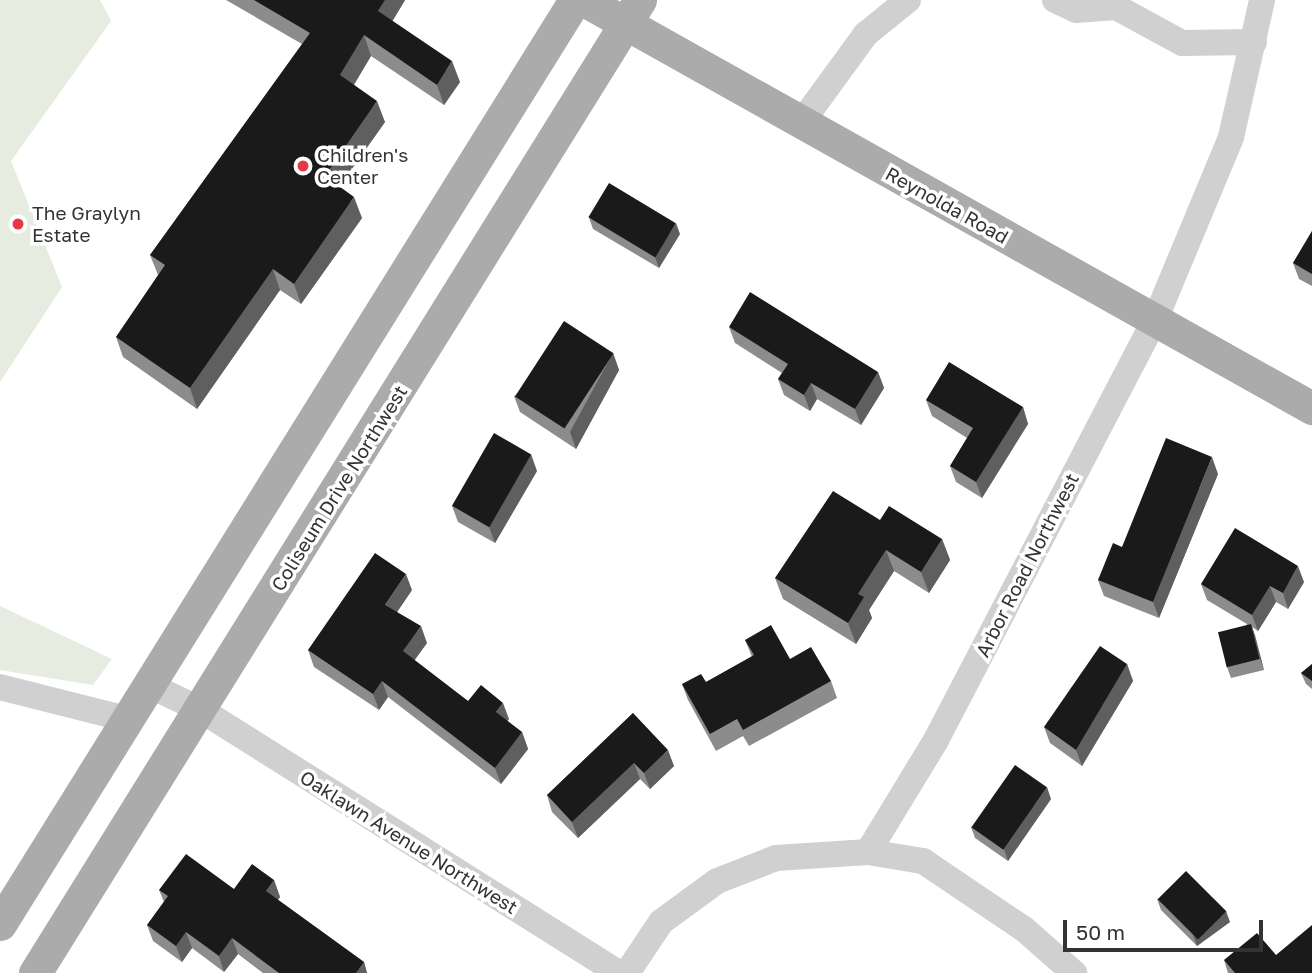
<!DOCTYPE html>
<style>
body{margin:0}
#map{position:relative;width:1312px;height:973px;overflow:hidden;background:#fff;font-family:"Golos Text",sans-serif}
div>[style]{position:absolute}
.green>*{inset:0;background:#e6ecdf}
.minor>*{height:26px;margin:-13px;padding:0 13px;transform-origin:13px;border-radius:13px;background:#d0d0d0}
.major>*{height:33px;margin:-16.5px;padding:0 16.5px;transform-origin:16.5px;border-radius:16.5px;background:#ababab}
.wall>*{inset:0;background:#8c8c8c}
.shaded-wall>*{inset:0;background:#5f5f5f}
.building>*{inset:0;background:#1a1a1a;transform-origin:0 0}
.dots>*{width:19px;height:19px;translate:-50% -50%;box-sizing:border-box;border:4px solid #fff;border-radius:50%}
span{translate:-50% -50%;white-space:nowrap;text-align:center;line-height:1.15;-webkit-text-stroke:7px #fff;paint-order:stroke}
.poi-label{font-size:19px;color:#333}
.left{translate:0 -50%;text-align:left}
.street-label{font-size:19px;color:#333}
.scale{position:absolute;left:1063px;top:920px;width:200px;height:32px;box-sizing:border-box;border:4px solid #333;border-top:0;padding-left:9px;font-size:21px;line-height:24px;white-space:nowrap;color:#333;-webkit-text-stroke:5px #fff;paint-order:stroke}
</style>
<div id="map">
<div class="green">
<div style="clip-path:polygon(0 0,100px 0,111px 21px,11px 161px,62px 287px,0 382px)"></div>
<div style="clip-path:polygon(0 606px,112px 659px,93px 685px,0 670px)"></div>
</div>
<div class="minor">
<div style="left:1055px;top:0;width:23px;rotate:25deg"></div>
<div style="left:1076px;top:10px;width:40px;rotate:-4.3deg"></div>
<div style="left:1116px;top:7px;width:75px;rotate:28.6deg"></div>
<div style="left:1182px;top:43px;width:72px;rotate:-0.8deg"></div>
<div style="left:801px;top:123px;width:110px;rotate:-53.9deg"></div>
<div style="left:866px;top:34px;width:54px;rotate:-39deg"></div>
<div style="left:151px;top:686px;width:55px;rotate:25.6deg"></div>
<div style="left:201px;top:710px;width:493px;rotate:32.2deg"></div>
<div style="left:0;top:687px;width:134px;rotate:14.2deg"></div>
<div style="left:868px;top:852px;width:129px;rotate:-58.7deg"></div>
<div style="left:935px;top:742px;width:476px;rotate:-62.5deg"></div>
<div style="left:1155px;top:320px;width:198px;rotate:-67.4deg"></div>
<div style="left:1231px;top:137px;width:140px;rotate:-77.2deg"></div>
<div style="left:627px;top:973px;width:61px;rotate:-56.3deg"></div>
<div style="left:661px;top:922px;width:69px;rotate:-36.2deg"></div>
<div style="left:717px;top:881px;width:63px;rotate:-21.3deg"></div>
<div style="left:776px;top:858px;width:92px;rotate:-3.7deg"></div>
<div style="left:868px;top:852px;width:56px;rotate:9.3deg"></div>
<div style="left:923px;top:861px;width:122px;rotate:34deg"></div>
<div style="left:1024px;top:929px;width:67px;rotate:41.3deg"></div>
</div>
<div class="major">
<div style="left:584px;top:0;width:835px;rotate:29.27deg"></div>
<div style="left:0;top:924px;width:1088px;rotate:-58.11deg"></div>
<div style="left:35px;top:973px;width:1146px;rotate:-58.13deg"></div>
</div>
<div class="wall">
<div style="clip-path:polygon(226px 0,405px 0,392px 21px,460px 82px,444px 105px,371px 56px,354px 85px,385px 122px,339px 187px,362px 218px,301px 304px,280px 290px,197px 409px,123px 357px,116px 337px,158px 275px,150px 255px,302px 44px)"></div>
<div style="clip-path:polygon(589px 218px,680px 234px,659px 268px,593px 229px)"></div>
<div style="clip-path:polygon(1312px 231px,1312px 286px,1299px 279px,1293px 263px)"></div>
<div style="clip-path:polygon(729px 327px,878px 372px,884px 388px,861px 425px,817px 399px,810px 411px,784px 395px,778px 379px,782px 373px,735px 343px)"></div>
<div style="clip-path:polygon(613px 353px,619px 370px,576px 449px,520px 412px,514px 396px)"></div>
<div style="clip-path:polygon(926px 400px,1023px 407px,1028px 424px,982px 498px,956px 482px,950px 466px,967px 438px,932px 416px)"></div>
<div style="clip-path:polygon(537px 471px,495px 543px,458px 522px,452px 506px)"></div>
<div style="clip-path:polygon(1218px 474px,1159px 618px,1104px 596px,1098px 580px,1122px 547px)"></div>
<div style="clip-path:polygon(880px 520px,942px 539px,950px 560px,929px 593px,894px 571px,869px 610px,872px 618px,856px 644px,783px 599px,775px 578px)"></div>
<div style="clip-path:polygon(1304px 582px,1288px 609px,1276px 602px,1258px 631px,1252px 627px,1264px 670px,1231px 678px,1227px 667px,1247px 624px,1207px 600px,1201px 584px)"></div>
<div style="clip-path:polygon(412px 590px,397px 612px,427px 643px,414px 660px,468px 701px,509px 719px,507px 721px,522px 732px,528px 749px,501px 784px,388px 697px,379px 710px,314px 667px,308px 650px)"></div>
<div style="clip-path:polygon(745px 640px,790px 659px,831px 681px,837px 698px,749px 746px,743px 736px,716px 751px,688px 700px,682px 684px,706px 682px,752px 657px)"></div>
<div style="clip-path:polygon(1127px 664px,1133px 681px,1082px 766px,1050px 743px,1044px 727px)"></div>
<div style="clip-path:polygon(1312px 664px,1312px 689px,1306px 684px,1301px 673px)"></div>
<div style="clip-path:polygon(633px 713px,674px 766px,650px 789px,640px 779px,578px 838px,552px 812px,547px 795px)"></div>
<div style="clip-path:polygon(1051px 799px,1008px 861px,975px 838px,971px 827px)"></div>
<div style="clip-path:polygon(274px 880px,280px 897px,278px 900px,364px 962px,367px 973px,263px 973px,238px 954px,224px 972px,192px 948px,182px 962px,153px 941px,147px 925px,164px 902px,159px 890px,234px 889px)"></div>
<div style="clip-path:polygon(1157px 899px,1230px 922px,1197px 946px,1161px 910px)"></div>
<div style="clip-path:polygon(1276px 955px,1312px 973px,1228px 973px,1224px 960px)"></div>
</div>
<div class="shaded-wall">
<div style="clip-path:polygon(385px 0,405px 0,386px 32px,378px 11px)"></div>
<div style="clip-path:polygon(364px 35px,371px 56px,347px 96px,340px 75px)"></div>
<div style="clip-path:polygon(452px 61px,460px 82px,444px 105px,437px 85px)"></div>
<div style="clip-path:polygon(377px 101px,385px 122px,332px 197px,325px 176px)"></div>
<div style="clip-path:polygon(354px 197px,362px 218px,301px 304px,294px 284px)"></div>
<div style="clip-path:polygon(676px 223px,680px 234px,659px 268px,655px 257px)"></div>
<div style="clip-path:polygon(273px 269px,280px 290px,197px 409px,190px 388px)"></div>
<div style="clip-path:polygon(613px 353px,619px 370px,576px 449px,570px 432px)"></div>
<div style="clip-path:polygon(878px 372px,884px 388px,861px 425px,855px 409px)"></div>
<div style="clip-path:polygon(811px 383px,817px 399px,810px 411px,804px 395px)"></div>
<div style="clip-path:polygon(1023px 407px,1028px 424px,982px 498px,976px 482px)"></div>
<div style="clip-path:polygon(531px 454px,537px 471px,495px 543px,489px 527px)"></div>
<div style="clip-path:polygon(1212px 457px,1218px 474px,1159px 618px,1153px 602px)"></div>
<div style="clip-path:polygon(942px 539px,950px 560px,929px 593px,921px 572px)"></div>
<div style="clip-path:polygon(886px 550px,894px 571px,869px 610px,872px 618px,856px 644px,848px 623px,858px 594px)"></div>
<div style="clip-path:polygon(1298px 566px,1304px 582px,1288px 609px,1283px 593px)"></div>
<div style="clip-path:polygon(406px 574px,412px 590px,391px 621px,385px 605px)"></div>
<div style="clip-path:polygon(1270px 586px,1276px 602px,1258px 631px,1252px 615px)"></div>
<div style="clip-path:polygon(1251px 624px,1255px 635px,1264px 670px,1260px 659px)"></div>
<div style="clip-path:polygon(421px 626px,427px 643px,409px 668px,403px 651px)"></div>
<div style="clip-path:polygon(1127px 664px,1133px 681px,1082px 766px,1076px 750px)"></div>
<div style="clip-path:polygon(382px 681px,388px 697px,379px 710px,373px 694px)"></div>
<div style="clip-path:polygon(503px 703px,509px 719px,501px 729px,496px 712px)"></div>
<div style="clip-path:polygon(522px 732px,528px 749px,501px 784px,495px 768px)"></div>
<div style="clip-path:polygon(668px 750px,674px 766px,650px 789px,644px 773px)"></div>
<div style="clip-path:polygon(634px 763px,640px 779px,578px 838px,572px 822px)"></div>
<div style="clip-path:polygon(1047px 787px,1051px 799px,1008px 861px,1004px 849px)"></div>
<div style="clip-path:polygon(274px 880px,280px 897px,272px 908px,266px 891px)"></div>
<div style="clip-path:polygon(1226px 911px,1230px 922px,1197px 946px,1193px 935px)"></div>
<div style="clip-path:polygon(186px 932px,192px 948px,182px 962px,176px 946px)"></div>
<div style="clip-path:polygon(232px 938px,238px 954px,224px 972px,219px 956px)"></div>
<div style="clip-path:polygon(364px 962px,367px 973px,356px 973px)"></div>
</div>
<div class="building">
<div style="clip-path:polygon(254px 0,385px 0,378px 11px,452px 61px,437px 85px,364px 35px,340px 75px,377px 101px,325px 176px,354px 197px,294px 284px,273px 269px,190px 388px,116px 337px,165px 265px,150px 255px,310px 33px)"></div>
<div style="left:609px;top:183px;width:78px;height:40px;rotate:31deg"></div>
<div style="clip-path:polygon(1312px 231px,1312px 274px,1293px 263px)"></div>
<div style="clip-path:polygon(750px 292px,878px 372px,855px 409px,811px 383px,804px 395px,778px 379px,788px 364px,729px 327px)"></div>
<div style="left:564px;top:321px;width:59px;height:90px;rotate:33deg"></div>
<div style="clip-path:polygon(949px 362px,1023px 407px,976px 482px,950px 466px,973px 428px,926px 400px)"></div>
<div style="left:494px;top:433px;width:43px;height:84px;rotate:30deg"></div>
<div style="clip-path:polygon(1166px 438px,1212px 457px,1153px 602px,1098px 580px,1113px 543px,1122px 547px)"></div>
<div style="clip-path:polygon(833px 491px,880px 520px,889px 506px,942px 539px,921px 572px,886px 550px,858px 594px,864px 597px,848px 623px,775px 578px)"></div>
<div style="clip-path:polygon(1235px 528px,1298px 566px,1283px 593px,1270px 586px,1252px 615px,1201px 584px)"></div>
<div style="clip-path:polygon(375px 553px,406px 574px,385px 605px,421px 626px,403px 651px,468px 701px,481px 685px,503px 703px,496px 712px,522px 732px,495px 768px,382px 681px,373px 694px,308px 650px)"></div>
<div style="left:1251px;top:624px;width:36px;height:34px;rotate:76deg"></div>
<div style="clip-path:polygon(771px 625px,790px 659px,811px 647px,831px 681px,743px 730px,737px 719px,710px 734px,682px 684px,701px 674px,706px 682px,754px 655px,745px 640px)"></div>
<div style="clip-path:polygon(1100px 646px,1127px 664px,1076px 750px,1044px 727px)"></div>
<div style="clip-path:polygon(1312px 664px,1312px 681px,1301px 673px)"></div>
<div style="clip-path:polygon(633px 713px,668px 750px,644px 773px,634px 763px,572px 822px,547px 795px)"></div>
<div style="left:1015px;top:765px;width:39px;height:76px;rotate:35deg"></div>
<div style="clip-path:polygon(186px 854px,234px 889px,252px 864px,274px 880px,266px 891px,364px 962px,356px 973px,279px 973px,232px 938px,219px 956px,186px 932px,176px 946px,147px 925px,168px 896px,159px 890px)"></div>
<div style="left:1186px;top:871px;width:57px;height:40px;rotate:45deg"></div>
<div style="clip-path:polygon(1312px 925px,1312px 973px,1235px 973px,1224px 960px,1257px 933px,1276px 955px)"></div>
</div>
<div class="dots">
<div style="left:303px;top:166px;background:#e63946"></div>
<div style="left:18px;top:224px;background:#e63946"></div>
</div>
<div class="poi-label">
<span class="left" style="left:317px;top:166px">Children's<br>Center</span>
<span class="left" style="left:32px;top:224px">The Graylyn<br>Estate</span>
</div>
<div class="street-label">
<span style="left:947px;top:205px;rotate:29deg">Reynolda Road</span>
<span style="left:339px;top:488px;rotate:-58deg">Coliseum Drive Northwest</span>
<span style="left:1027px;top:565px;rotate:-63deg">Arbor Road Northwest</span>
<span style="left:409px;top:842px;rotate:32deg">Oaklawn Avenue Northwest</span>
</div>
<div class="scale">50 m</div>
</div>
